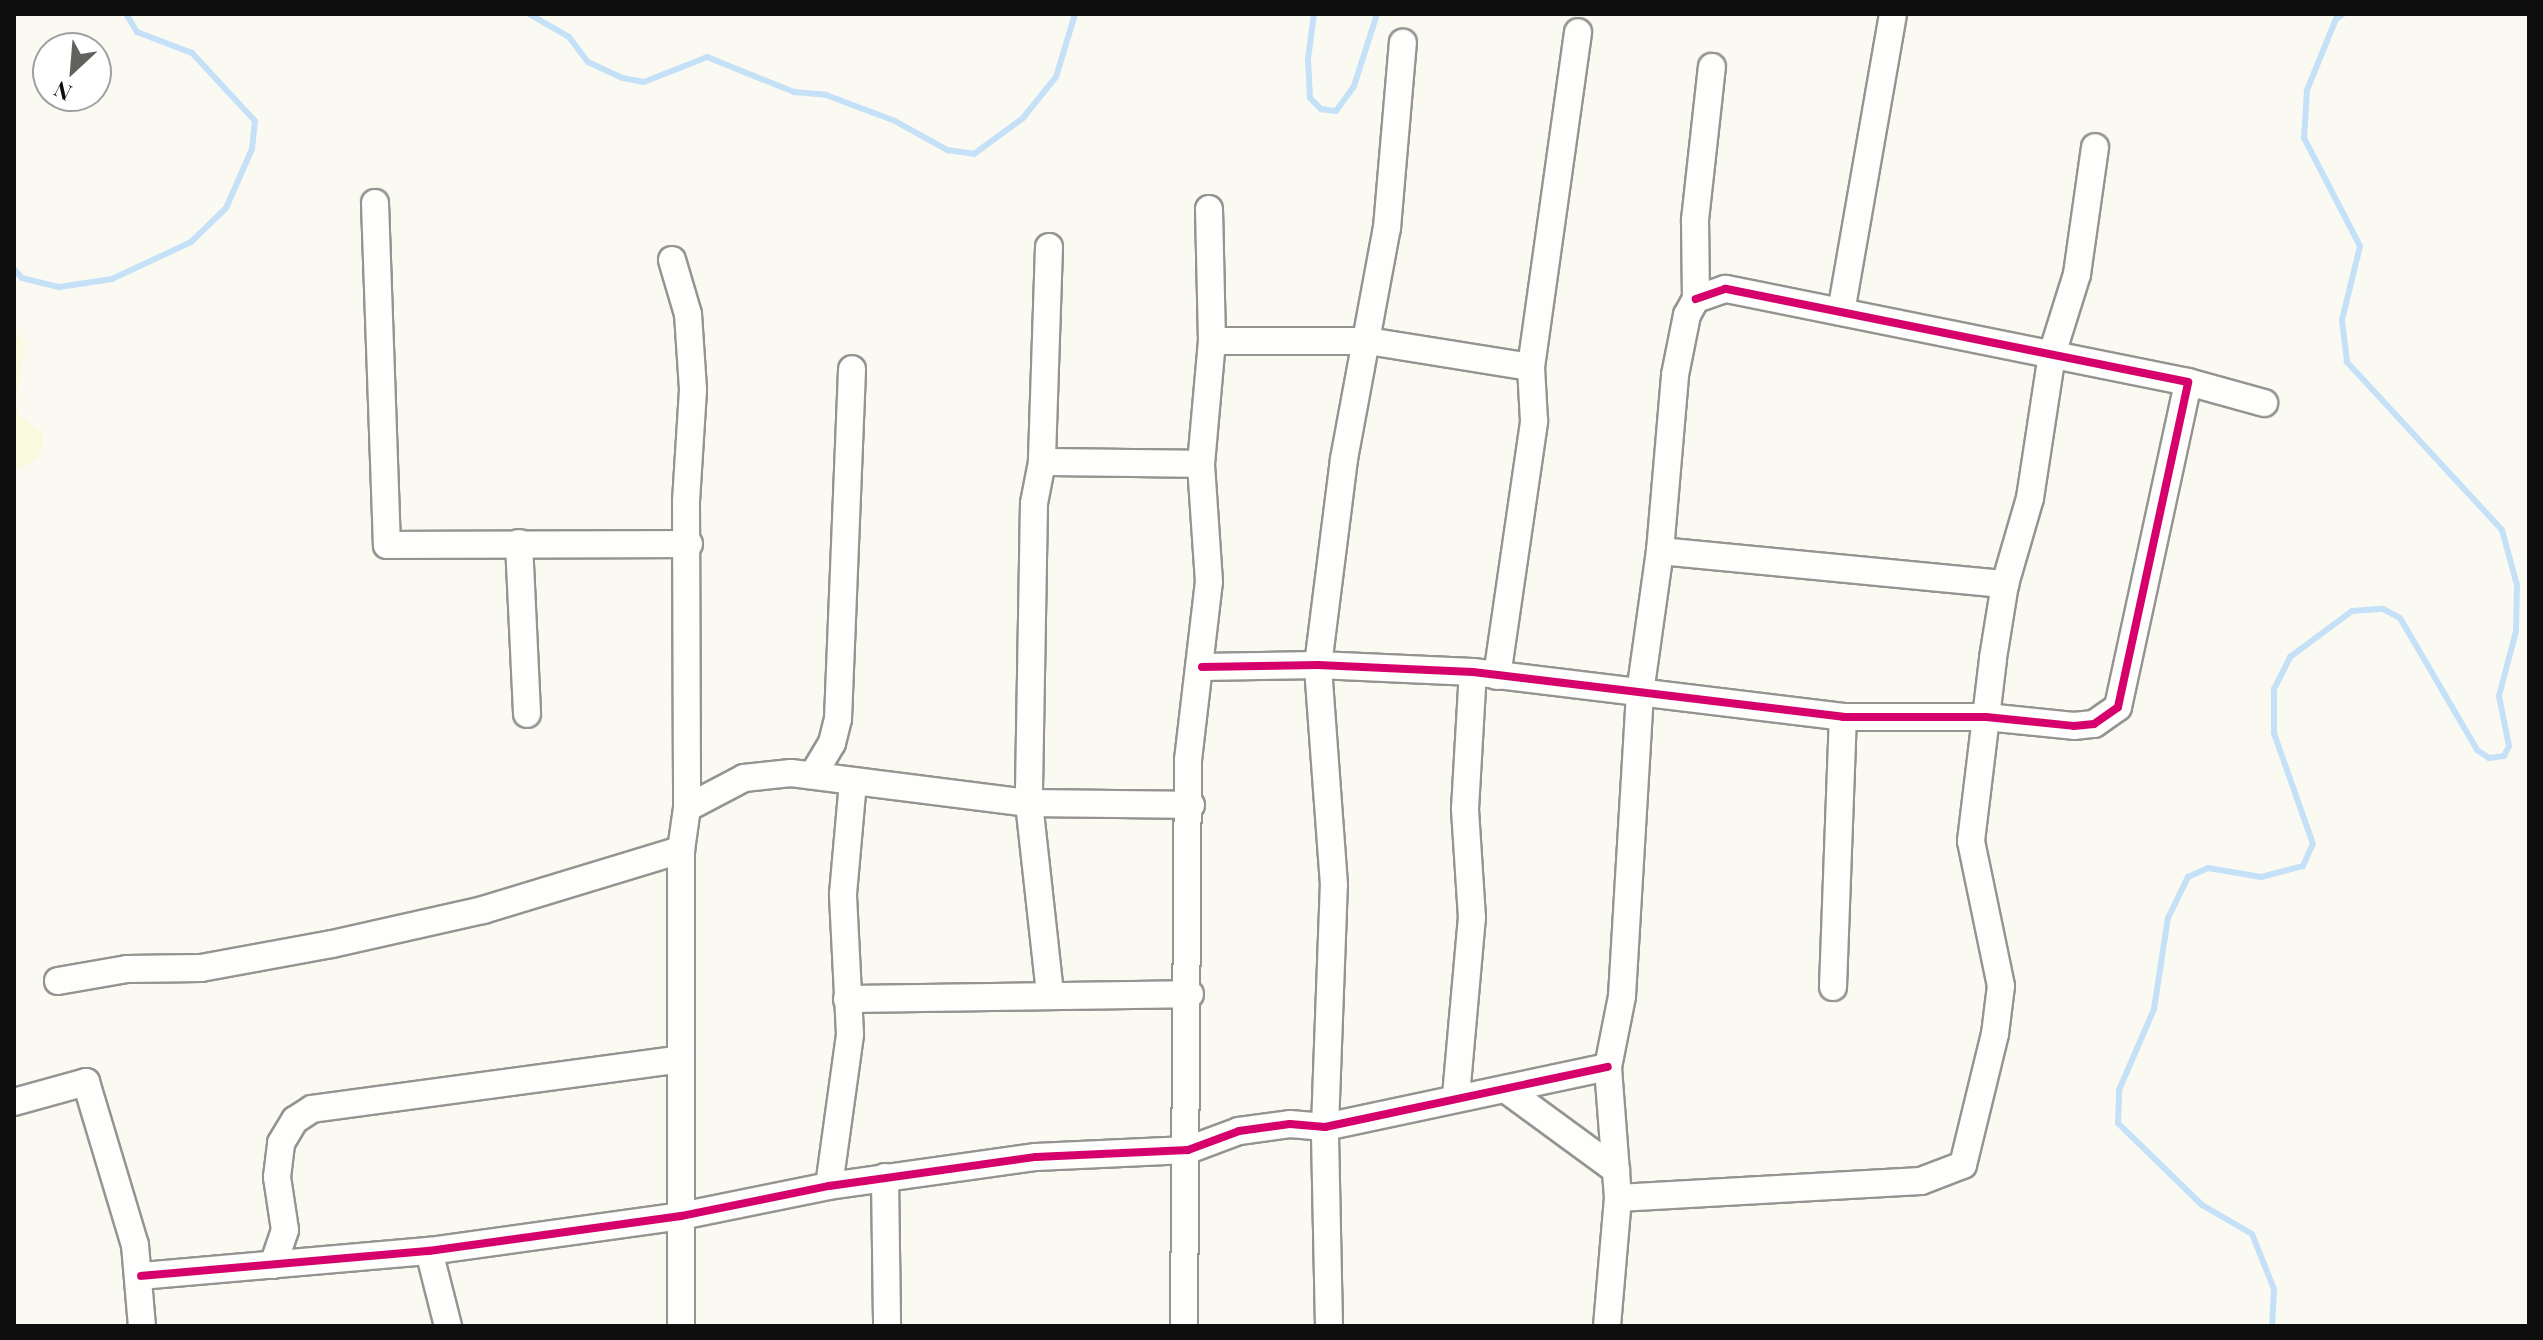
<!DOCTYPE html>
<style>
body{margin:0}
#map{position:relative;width:2543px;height:1340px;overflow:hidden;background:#fbfaf2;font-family:"Playfair Display",serif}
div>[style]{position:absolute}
.farmland>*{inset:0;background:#f8f9dd}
.stream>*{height:6px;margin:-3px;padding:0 3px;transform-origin:3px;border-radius:3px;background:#c5e1f8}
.roads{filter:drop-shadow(2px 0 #959491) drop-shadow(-2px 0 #959491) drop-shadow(0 2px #959491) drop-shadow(0 -2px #959491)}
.minor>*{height:26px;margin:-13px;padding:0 13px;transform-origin:13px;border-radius:13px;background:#fefefd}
.cycleway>*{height:8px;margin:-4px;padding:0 4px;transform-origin:4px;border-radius:4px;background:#d6006c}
span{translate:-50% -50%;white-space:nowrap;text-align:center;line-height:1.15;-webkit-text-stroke:8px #fff;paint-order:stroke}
.frame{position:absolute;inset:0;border:16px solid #0e0e0e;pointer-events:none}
.north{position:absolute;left:32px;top:32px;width:80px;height:80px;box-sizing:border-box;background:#fff;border:2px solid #9f9f9f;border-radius:50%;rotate:206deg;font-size:22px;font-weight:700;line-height:32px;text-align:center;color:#0e0e0e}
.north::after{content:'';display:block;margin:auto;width:28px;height:36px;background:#61615e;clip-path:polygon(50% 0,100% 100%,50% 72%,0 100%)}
</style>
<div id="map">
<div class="farmland">
<div style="clip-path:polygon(14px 328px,25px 344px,16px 403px,20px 416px,42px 433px,43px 447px,36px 459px,14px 472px)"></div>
</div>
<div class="stream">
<div style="left:529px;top:14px;width:46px;rotate:29.9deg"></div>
<div style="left:569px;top:37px;width:31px;rotate:53deg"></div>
<div style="left:588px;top:62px;width:38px;rotate:25deg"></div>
<div style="left:623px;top:78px;width:21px;rotate:11deg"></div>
<div style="left:644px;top:82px;width:68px;rotate:-21.6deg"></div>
<div style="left:707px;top:57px;width:94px;rotate:21.9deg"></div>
<div style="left:794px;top:92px;width:32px;rotate:5deg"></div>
<div style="left:826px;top:95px;width:74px;rotate:20.6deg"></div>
<div style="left:895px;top:121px;width:60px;rotate:29.1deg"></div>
<div style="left:947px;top:150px;width:27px;rotate:8deg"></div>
<div style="left:974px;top:154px;width:61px;rotate:-36.3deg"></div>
<div style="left:1023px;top:118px;width:53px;rotate:-51.2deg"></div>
<div style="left:1056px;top:77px;width:66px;rotate:-73.2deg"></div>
<div style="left:1314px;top:14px;width:45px;rotate:97.6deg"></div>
<div style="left:1308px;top:59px;width:39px;rotate:87deg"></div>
<div style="left:1310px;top:98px;width:16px;rotate:45deg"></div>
<div style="left:1321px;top:109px;width:15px;rotate:8deg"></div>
<div style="left:1336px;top:111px;width:31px;rotate:-54deg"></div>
<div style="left:1354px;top:86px;width:76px;rotate:-72.3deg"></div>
<div style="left:14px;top:269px;width:12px;rotate:48deg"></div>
<div style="left:22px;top:278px;width:38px;rotate:14deg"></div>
<div style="left:59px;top:287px;width:54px;rotate:-8.6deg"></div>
<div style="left:112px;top:279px;width:87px;rotate:-25.1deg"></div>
<div style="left:191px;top:242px;width:49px;rotate:-44.2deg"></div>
<div style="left:226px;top:208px;width:64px;rotate:-66.2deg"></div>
<div style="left:252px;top:149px;width:28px;rotate:-84deg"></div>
<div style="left:255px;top:121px;width:93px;rotate:-132.8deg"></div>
<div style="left:192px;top:53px;width:59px;rotate:-159.1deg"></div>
<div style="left:137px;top:32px;width:21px;rotate:-121deg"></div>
<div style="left:2272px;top:1326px;width:37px;rotate:-87deg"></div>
<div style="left:2274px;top:1289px;width:59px;rotate:-111.8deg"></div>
<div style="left:2252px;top:1234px;width:58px;rotate:-149.9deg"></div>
<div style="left:2202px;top:1205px;width:117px;rotate:-135.7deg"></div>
<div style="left:2118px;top:1123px;width:33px;rotate:-88deg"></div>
<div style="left:2119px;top:1090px;width:88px;rotate:-66.6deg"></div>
<div style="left:2154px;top:1009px;width:92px;rotate:-81.3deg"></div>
<div style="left:2168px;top:918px;width:46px;rotate:-64deg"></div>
<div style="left:2188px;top:877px;width:22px;rotate:-24deg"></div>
<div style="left:2208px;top:868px;width:54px;rotate:9.6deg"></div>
<div style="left:2261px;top:877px;width:43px;rotate:-14.7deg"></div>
<div style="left:2303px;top:866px;width:24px;rotate:-66deg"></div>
<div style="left:2313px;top:844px;width:118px;rotate:-109.4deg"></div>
<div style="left:2274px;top:733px;width:44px;rotate:-90deg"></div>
<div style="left:2274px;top:689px;width:36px;rotate:-63deg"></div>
<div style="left:2290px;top:657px;width:77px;rotate:-36.6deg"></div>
<div style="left:2352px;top:611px;width:31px;rotate:-4deg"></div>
<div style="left:2383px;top:609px;width:19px;rotate:28deg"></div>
<div style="left:2400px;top:618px;width:153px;rotate:59.7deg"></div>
<div style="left:2477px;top:750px;width:14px;rotate:34deg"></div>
<div style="left:2489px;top:758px;width:15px;rotate:-8deg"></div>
<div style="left:2504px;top:756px;width:11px;rotate:-63deg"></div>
<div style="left:2509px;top:746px;width:51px;rotate:-101.3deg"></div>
<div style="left:2499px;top:696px;width:67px;rotate:-75.3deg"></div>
<div style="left:2516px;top:631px;width:46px;rotate:-88.8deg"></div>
<div style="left:2517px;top:585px;width:57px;rotate:-105.3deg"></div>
<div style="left:2502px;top:530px;width:229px;rotate:-132.7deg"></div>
<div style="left:2347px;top:362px;width:42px;rotate:-96.8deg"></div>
<div style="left:2342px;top:320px;width:76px;rotate:-76.3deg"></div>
<div style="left:2360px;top:246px;width:122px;rotate:-117.4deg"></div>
<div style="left:2304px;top:138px;width:48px;rotate:-86.4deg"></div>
<div style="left:2307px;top:90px;width:77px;rotate:-67.8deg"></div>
<div style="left:2336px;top:19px;width:9px;rotate:-36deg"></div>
</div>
<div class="roads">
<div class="minor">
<div style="left:375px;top:203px;width:342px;rotate:88deg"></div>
<div style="left:387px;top:545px;width:302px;rotate:-0.2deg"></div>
<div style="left:1049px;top:247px;width:215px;rotate:91.9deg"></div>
<div style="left:1042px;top:462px;width:42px;rotate:101deg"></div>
<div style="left:1034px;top:503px;width:300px;rotate:91deg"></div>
<div style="left:1029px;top:803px;width:192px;rotate:83.7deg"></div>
<div style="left:672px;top:260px;width:56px;rotate:73.5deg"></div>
<div style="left:688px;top:314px;width:76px;rotate:86.2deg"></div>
<div style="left:693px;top:390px;width:112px;rotate:93.6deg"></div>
<div style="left:686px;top:502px;width:306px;rotate:89.8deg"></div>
<div style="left:687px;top:808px;width:42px;rotate:98.1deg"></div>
<div style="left:681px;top:850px;width:476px;rotate:90deg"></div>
<div style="left:1841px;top:312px;width:302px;rotate:-80.1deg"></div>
<div style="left:1212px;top:341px;width:156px"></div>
<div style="left:1368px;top:341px;width:165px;rotate:9.1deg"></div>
<div style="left:2188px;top:382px;width:79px;rotate:15.4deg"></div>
<div style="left:1042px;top:462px;width:159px;rotate:0.7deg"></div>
<div style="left:519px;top:543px;width:171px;rotate:87.3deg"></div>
<div style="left:1660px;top:551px;width:347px;rotate:5.5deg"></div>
<div style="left:1202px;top:667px;width:116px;rotate:-1deg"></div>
<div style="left:1318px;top:665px;width:155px;rotate:2.6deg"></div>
<div style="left:1473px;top:672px;width:373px;rotate:6.9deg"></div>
<div style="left:1843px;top:717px;width:143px"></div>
<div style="left:1986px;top:717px;width:88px;rotate:5.8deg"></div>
<div style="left:2074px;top:726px;width:20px;rotate:-6deg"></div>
<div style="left:2094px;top:724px;width:29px;rotate:-35deg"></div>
<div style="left:2118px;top:707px;width:332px;rotate:-77.8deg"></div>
<div style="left:2188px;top:382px;width:472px;rotate:-168.6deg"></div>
<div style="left:1725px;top:289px;width:31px;rotate:161deg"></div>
<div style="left:1497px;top:676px;width:258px;rotate:-81.7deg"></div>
<div style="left:1534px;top:421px;width:54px;rotate:-93.2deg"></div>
<div style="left:1531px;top:367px;width:338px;rotate:-82deg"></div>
<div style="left:814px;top:773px;width:35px;rotate:-59deg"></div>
<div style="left:832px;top:743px;width:25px;rotate:-76deg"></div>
<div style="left:838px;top:719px;width:350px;rotate:-87.7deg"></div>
<div style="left:687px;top:808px;width:64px;rotate:-27.8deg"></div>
<div style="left:744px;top:778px;width:47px;rotate:-6.1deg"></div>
<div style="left:791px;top:773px;width:240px;rotate:7.2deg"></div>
<div style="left:1029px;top:803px;width:162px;rotate:0.7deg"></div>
<div style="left:58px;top:981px;width:70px;rotate:-9.9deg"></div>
<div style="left:127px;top:969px;width:74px;rotate:-0.8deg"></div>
<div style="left:201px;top:968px;width:133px;rotate:-10.4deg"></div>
<div style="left:332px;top:944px;width:155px;rotate:-12.7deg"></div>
<div style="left:483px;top:910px;width:207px;rotate:-16.9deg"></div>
<div style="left:1833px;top:987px;width:270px;rotate:-87.9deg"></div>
<div style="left:847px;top:999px;width:343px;rotate:-0.8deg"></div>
<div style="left:1508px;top:1091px;width:134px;rotate:36.2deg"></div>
<div style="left:1456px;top:1096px;width:179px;rotate:-84.9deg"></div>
<div style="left:1472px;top:918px;width:109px;rotate:-93.7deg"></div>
<div style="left:1465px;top:809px;width:137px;rotate:-86.7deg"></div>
<div style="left:14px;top:1102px;width:75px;rotate:-15.5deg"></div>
<div style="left:86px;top:1082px;width:170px;rotate:73.3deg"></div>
<div style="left:135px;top:1245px;width:81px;rotate:85.1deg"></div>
<div style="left:885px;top:1177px;width:149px;rotate:89.2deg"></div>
<div style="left:829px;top:1186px;width:153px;rotate:-82.1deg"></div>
<div style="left:850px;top:1034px;width:140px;rotate:-92.9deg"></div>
<div style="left:843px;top:894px;width:112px;rotate:-84.9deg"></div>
<div style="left:1618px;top:1198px;width:303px;rotate:-3.2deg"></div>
<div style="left:1921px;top:1181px;width:45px;rotate:-20.9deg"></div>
<div style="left:1963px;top:1165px;width:135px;rotate:-76.3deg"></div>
<div style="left:1995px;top:1034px;width:48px;rotate:-82.9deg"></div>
<div style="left:2001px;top:986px;width:148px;rotate:-101.7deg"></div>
<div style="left:1971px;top:841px;width:184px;rotate:-83.1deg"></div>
<div style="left:1993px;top:658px;width:75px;rotate:-80.8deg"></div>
<div style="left:2005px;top:584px;width:90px;rotate:-73.8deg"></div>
<div style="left:2030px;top:498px;width:146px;rotate:-81.3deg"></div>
<div style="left:2052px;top:354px;width:84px;rotate:-72.6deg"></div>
<div style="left:2077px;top:274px;width:128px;rotate:-81.9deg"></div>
<div style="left:429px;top:1251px;width:77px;rotate:75.8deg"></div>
<div style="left:273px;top:1265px;width:37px;rotate:-71deg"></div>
<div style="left:285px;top:1230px;width:54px;rotate:-98.6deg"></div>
<div style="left:277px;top:1177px;width:34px;rotate:-83deg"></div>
<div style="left:281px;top:1143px;width:27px;rotate:-59deg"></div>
<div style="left:295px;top:1120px;width:20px;rotate:-33deg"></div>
<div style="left:312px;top:1109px;width:371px;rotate:-7.7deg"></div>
<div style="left:141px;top:1276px;width:289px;rotate:-5deg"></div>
<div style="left:429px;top:1251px;width:254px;rotate:-7.9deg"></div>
<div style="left:681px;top:1216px;width:151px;rotate:-11.5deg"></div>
<div style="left:829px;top:1186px;width:209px;rotate:-8deg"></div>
<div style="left:1036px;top:1157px;width:152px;rotate:-2.6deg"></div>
<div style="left:1188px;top:1150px;width:54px;rotate:-20.4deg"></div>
<div style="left:1239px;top:1131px;width:51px;rotate:-7.8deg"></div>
<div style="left:1290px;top:1124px;width:35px;rotate:5deg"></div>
<div style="left:1325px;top:1127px;width:289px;rotate:-12deg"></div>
<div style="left:1184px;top:1326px;width:566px;rotate:-89.6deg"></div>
<div style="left:1188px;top:760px;width:179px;rotate:-83.3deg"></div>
<div style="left:1209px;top:582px;width:118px;rotate:-93.9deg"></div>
<div style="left:1201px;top:464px;width:123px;rotate:-84.9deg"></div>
<div style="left:1212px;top:341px;width:132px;rotate:-91.3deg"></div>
<div style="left:1329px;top:1326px;width:199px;rotate:-91.2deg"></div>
<div style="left:1325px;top:1127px;width:242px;rotate:-87.9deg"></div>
<div style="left:1334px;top:885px;width:221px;rotate:-94.2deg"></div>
<div style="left:1318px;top:665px;width:208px;rotate:-82.8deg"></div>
<div style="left:1344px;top:459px;width:235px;rotate:-79.5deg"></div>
<div style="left:1387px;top:228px;width:186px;rotate:-85.1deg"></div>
<div style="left:1607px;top:1326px;width:128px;rotate:-85.1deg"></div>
<div style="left:1618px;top:1198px;width:131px;rotate:-94.4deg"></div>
<div style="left:1608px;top:1067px;width:72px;rotate:-78.8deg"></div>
<div style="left:1622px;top:996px;width:304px;rotate:-86.6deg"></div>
<div style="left:1640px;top:693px;width:143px;rotate:-82deg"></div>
<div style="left:1660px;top:551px;width:177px;rotate:-85.1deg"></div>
<div style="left:1675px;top:375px;width:61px;rotate:-78.7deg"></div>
<div style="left:1687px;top:315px;width:18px;rotate:-61deg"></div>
<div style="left:1696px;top:299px;width:79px;rotate:-90.7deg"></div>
<div style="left:1695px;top:220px;width:154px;rotate:-83.7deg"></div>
</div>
</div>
<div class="cycleway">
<div style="left:1202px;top:667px;width:116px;rotate:-1deg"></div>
<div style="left:1318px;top:665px;width:155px;rotate:2.6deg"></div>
<div style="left:1473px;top:672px;width:373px;rotate:6.9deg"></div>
<div style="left:1843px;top:717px;width:143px"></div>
<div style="left:1986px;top:717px;width:88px;rotate:5.8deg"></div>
<div style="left:2074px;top:726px;width:20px;rotate:-6deg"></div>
<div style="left:2094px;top:724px;width:29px;rotate:-35deg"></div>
<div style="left:2118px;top:707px;width:332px;rotate:-77.8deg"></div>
<div style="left:2188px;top:382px;width:472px;rotate:-168.6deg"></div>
<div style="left:1725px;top:289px;width:31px;rotate:161deg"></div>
<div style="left:141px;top:1276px;width:289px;rotate:-5deg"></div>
<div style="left:429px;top:1251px;width:254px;rotate:-7.9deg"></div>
<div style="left:681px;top:1216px;width:151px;rotate:-11.5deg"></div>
<div style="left:829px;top:1186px;width:209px;rotate:-8deg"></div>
<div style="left:1036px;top:1157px;width:152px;rotate:-2.6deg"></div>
<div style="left:1188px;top:1150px;width:54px;rotate:-20.4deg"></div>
<div style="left:1239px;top:1131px;width:51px;rotate:-7.8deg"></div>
<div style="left:1290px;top:1124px;width:35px;rotate:5deg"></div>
<div style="left:1325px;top:1127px;width:289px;rotate:-12deg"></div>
</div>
<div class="frame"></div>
<div class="north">N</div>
</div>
